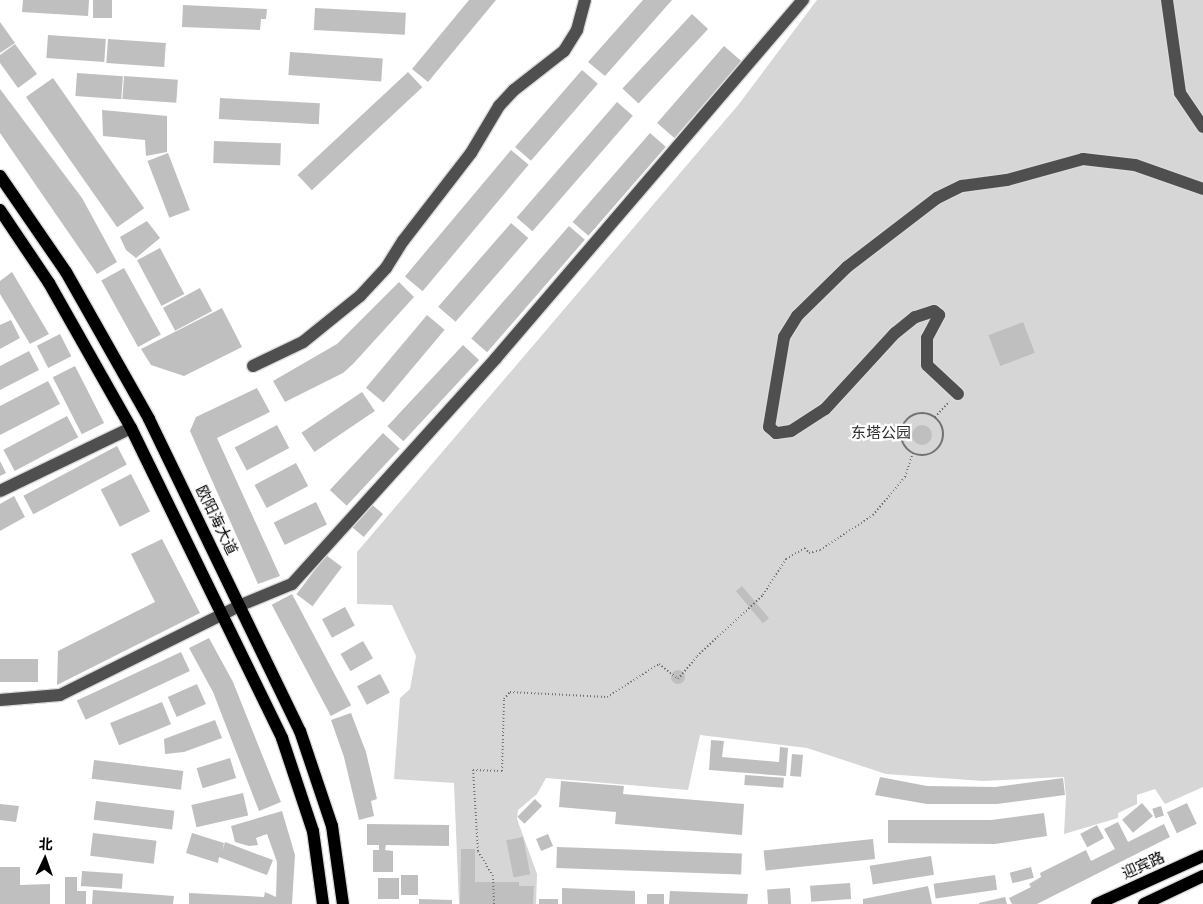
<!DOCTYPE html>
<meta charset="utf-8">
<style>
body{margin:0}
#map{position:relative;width:1203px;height:904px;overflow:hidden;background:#fff;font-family:Manrope,"Noto Sans SC",sans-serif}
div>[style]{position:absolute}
.green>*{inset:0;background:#d6d6d6}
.building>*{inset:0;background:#bfbfbf;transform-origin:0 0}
.round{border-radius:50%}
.path>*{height:2px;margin-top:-1px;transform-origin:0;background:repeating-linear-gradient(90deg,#717171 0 1px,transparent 0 3.5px)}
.path>.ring{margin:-1px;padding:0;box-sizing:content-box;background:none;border:2px solid #717171;border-radius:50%}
.roads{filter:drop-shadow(1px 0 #dbdbdb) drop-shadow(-1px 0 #dbdbdb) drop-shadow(0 1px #dbdbdb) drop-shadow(0 -1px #dbdbdb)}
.minor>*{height:12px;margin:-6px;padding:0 6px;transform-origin:6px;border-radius:6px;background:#4f4f4f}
.major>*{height:12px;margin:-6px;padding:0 6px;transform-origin:6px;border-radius:6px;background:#000}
span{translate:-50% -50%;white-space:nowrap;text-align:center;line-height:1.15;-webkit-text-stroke:4.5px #fff;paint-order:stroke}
.park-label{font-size:15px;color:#2d2d2d}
.street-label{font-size:15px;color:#000}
.north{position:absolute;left:20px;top:834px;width:50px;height:50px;-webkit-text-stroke:4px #fff;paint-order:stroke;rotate:3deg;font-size:14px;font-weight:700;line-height:20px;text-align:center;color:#000}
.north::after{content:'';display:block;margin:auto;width:18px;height:22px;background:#000;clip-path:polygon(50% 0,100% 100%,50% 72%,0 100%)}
</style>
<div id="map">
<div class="green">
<div style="clip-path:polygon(817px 0,1203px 0,1203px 787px,1165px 804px,1155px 789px,1137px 795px,1137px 804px,1118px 813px,1118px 818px,1064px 834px,1066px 797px,1064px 777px,983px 781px,886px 774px,807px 748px,700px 735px,688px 790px,546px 778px,537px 794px,518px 810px,517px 819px,537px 874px,536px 904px,459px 904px,454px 783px,394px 779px,400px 698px,410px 689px,416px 656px,392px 605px,357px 604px,357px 552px,739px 104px)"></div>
</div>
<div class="building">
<div style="clip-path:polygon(23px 0,89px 0,88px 16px,22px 12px)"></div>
<div style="left:93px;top:0;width:19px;height:18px"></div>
<div style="clip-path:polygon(469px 0,496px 0,428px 82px,412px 69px)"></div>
<div style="clip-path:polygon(643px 0,672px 0,605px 76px,588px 62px)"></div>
<div style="clip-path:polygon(183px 5px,267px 9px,266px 19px,261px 19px,260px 30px,182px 27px)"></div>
<div style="left:315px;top:8px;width:91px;height:22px;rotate:3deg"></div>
<div style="left:692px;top:14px;width:22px;height:102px;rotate:43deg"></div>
<div style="clip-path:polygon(0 22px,15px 43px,0 53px)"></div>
<div style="left:48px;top:35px;width:58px;height:23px;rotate:4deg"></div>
<div style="left:108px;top:39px;width:58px;height:24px;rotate:4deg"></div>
<div style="clip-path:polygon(15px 44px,37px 74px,18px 88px,0 63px,0 55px)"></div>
<div style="left:724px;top:46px;width:23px;height:102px;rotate:41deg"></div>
<div style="left:290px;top:52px;width:93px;height:23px;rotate:4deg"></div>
<div style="left:582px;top:70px;width:21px;height:102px;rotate:41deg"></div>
<div style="left:408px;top:72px;width:21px;height:151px;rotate:47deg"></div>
<div style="left:77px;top:73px;width:46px;height:23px;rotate:4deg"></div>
<div style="left:124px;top:76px;width:54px;height:23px;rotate:4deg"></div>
<div style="left:53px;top:78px;width:159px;height:33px;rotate:55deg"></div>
<div style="clip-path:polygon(0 89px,82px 198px,117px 262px,97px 274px,0 133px)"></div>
<div style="left:220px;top:98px;width:100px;height:21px;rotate:3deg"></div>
<div style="left:617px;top:102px;width:21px;height:153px;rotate:41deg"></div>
<div style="clip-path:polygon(102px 110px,167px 116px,167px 152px,146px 156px,145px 140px,103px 136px)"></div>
<div style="left:650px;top:133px;width:21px;height:118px;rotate:41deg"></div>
<div style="left:214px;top:141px;width:67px;height:22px;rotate:2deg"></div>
<div style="left:511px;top:150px;width:23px;height:165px;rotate:40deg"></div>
<div style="left:168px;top:153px;width:61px;height:22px;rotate:69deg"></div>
<div style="clip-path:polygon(147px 221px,160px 238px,136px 258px,126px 250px,120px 237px)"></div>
<div style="left:511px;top:223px;width:23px;height:111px;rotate:41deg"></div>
<div style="left:569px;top:226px;width:21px;height:149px;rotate:41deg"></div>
<div style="left:160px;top:248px;width:52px;height:26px;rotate:62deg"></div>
<div style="left:124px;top:268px;width:76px;height:26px;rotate:61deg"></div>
<div style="clip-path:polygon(12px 272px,49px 334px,30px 344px,0 294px,0 281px)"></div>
<div style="clip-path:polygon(399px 282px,414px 297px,353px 364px,343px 373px,285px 402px,273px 381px,337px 344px)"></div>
<div style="left:200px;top:288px;width:26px;height:42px;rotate:62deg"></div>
<div style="clip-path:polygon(222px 308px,242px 347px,184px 376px,151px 365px,141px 349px)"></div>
<div style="left:427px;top:315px;width:23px;height:95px;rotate:40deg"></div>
<div style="clip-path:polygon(11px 320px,20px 338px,0 349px,0 325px)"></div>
<div style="left:1023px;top:322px;width:33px;height:37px;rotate:69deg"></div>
<div style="left:60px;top:334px;width:25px;height:26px;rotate:63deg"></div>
<div style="left:463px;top:345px;width:22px;height:111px;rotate:43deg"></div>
<div style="clip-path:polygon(29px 351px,39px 370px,0 390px,0 366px)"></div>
<div style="left:75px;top:366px;width:64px;height:25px;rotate:63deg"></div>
<div style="clip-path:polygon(48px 381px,60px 404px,0 435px,0 406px)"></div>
<div style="clip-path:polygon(257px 388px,270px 412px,217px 438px,280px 576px,258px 584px,190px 431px,196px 417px)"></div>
<div style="left:362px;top:392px;width:23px;height:73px;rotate:56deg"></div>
<div style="left:67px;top:416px;width:24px;height:72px;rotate:62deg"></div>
<div style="left:277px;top:425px;width:26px;height:48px;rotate:62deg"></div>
<div class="round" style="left:912px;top:425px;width:20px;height:20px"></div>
<div style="left:383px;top:433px;width:23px;height:78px;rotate:43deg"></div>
<div style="left:117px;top:446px;width:21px;height:106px;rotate:62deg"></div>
<div style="clip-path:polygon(0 461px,6px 473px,0 476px)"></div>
<div style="left:296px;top:463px;width:26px;height:47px;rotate:62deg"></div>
<div style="left:131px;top:474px;width:42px;height:34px;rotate:63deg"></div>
<div style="clip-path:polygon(14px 496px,25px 517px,0 531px,0 504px)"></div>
<div style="left:316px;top:502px;width:25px;height:47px;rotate:64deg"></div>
<div style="left:370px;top:503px;width:17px;height:30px;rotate:40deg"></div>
<div style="clip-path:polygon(162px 539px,200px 613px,57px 685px,58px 651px,155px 602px,131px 554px)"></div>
<div style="left:326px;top:555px;width:20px;height:49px;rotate:37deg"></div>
<div style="left:742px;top:586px;width:42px;height:8px;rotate:50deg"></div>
<div style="left:292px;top:594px;width:126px;height:23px;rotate:62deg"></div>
<div style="left:345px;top:607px;width:21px;height:26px;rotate:62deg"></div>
<div style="clip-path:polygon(209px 638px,233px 682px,281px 802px,259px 811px,213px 692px,189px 648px)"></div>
<div style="left:363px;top:641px;width:20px;height:26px;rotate:60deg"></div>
<div style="left:181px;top:652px;width:21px;height:115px;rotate:65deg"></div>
<div style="left:38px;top:659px;width:23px;height:38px;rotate:90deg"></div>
<div class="round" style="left:671px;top:670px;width:14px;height:14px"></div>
<div style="left:380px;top:674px;width:21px;height:26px;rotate:62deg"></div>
<div style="left:197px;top:684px;width:22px;height:32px;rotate:66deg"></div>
<div style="left:162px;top:702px;width:24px;height:56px;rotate:68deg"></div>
<div style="clip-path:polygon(351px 713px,366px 752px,377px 799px,371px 801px,374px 816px,359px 820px,344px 757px,331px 720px)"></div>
<div style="clip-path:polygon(215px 720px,222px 738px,184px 752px,165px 754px,164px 739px)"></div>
<div style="clip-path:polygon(711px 740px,724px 741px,722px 757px,779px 762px,780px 747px,788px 748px,786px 776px,709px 770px)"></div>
<div style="left:792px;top:754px;width:11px;height:22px;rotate:5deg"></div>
<div style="left:230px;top:758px;width:21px;height:35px;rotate:73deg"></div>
<div style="left:94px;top:760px;width:90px;height:19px;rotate:7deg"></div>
<div style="left:745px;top:775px;width:39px;height:10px;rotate:4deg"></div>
<div style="clip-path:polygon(880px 777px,927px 786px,995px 787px,1063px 778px,1065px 795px,997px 804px,927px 804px,875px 795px)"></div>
<div style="clip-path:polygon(561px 781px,624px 786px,623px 794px,744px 804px,742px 835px,615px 824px,616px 812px,559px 807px)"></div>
<div style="left:243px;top:793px;width:23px;height:53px;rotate:77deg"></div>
<div style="left:535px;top:799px;width:10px;height:25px;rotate:45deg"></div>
<div style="left:96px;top:801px;width:79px;height:19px;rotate:7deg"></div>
<div style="left:1142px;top:803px;width:17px;height:26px;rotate:50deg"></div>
<div style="left:1187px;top:803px;width:23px;height:22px;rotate:65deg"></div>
<div style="clip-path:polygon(0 804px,19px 806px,16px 822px,0 820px)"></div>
<div style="left:1161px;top:806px;width:10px;height:9px;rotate:73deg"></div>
<div style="clip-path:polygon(282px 811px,295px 855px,292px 904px,189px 904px,189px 893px,264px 897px,265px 892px,276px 897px,277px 862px,267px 834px,256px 838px,258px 845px,249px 846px,235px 842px,231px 826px)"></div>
<div style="clip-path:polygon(1044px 813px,1047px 836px,995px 844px,888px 843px,888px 820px,991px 820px)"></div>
<div style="clip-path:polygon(1118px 822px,1128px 842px,1164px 824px,1170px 837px,1037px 904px,1012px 904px,1009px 898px,1031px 887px,1029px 884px,1041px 877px,1040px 873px,1086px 850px,1091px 861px,1115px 849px,1104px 829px)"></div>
<div style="clip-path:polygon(367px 824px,449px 825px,449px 846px,386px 845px,385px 850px,393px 851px,393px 872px,373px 872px,373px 850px,379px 850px,379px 845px,367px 845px)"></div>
<div style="left:1097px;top:825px;width:15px;height:19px;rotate:62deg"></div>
<div style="left:93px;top:833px;width:64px;height:23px;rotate:7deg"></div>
<div style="clip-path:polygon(192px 833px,224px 843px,222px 851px,225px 842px,273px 860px,267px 875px,219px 857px,218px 863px,186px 853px)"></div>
<div style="left:548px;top:834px;width:13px;height:13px;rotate:67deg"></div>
<div style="left:523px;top:837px;width:38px;height:17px;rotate:79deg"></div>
<div style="left:873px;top:839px;width:20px;height:110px;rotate:84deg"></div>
<div style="left:557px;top:847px;width:185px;height:21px;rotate:2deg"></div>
<div style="clip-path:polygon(461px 849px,475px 849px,475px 882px,519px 882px,519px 886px,534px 886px,533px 904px,460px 904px)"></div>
<div style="left:931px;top:856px;width:19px;height:62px;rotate:81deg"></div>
<div style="clip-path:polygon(0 867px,20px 867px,20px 885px,50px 884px,50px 904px,0 904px)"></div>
<div style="left:1031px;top:867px;width:11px;height:22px;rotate:75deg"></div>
<div style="left:82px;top:871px;width:41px;height:15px;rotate:4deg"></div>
<div style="left:401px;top:875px;width:17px;height:20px"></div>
<div style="left:995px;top:875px;width:15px;height:62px;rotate:82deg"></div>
<div style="clip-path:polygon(65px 877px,77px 877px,77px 891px,86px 891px,86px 904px,65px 904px)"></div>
<div style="left:378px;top:878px;width:21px;height:21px"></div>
<div style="left:850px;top:883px;width:16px;height:40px;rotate:86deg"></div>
<div style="clip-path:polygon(928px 886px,932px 904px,863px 904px,863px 899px)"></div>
<div style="clip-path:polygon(562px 888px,635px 891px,635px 904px,562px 904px)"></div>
<div style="left:790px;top:888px;width:16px;height:23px;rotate:86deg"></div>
<div style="clip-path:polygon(93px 890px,174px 896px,173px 904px,92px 904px)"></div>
<div style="clip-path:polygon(670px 891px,748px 894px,747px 904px,669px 904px)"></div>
<div style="left:647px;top:894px;width:17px;height:10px"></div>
<div style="clip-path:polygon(1005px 897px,1007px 904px,979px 904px,979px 903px)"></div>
<div style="clip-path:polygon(419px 899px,452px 900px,452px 904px,419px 904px)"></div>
<div style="left:539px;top:899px;width:19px;height:5px"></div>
</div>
<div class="path">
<div class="ring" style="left:901px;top:413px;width:40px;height:40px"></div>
<div style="left:935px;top:417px;width:21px;rotate:-47deg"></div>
<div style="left:494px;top:904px;width:28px;rotate:-92deg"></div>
<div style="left:493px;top:876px;width:29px;rotate:-121deg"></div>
<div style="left:478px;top:851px;width:81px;rotate:-93.5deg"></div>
<div style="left:473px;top:770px;width:29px;rotate:2deg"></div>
<div style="left:502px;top:771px;width:72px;rotate:-88.4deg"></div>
<div style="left:504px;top:699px;width:9px;rotate:-49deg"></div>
<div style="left:510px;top:692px;width:97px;rotate:3deg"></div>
<div style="left:607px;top:697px;width:62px;rotate:-32.4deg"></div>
<div style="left:659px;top:664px;width:24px;rotate:38deg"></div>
<div style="left:678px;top:679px;width:30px;rotate:-50deg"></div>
<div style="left:697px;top:656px;width:90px;rotate:-42.7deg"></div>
<div style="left:763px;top:595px;width:43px;rotate:-57.4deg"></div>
<div style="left:786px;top:559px;width:22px;rotate:-30deg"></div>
<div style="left:805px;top:548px;width:6px;rotate:51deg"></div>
<div style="left:809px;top:553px;width:11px;rotate:-15deg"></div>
<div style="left:820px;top:550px;width:64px;rotate:-33.4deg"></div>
<div style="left:873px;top:515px;width:50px;rotate:-49.9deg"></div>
<div style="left:905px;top:477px;width:25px;rotate:-72deg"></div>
</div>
<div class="roads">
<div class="minor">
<div style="left:1167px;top:0;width:94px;rotate:82deg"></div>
<div style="left:1180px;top:93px;width:41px;rotate:55.9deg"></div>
<div style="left:253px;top:366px;width:55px;rotate:-25.6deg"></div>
<div style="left:303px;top:342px;width:73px;rotate:-38.9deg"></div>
<div style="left:360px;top:296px;width:38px;rotate:-47deg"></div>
<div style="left:386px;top:268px;width:32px;rotate:-58deg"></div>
<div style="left:403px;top:241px;width:111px;rotate:-52.3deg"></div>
<div style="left:471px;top:153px;width:55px;rotate:-59.2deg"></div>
<div style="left:499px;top:106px;width:22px;rotate:-47deg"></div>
<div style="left:514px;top:90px;width:63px;rotate:-38deg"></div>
<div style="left:564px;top:51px;width:25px;rotate:-58deg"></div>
<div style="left:577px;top:30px;width:31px;rotate:-75deg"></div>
<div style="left:958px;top:394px;width:42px;rotate:-136.9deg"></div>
<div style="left:927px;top:365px;width:27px;rotate:-90deg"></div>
<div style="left:927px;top:338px;width:26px;rotate:-62deg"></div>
<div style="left:939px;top:315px;width:6px;rotate:-141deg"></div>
<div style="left:934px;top:311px;width:20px;rotate:162deg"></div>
<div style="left:915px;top:317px;width:26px;rotate:141deg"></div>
<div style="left:895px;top:333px;width:103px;rotate:132.6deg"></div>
<div style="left:825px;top:409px;width:40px;rotate:147.1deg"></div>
<div style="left:791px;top:431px;width:15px;rotate:172deg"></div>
<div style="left:776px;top:433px;width:9px;rotate:-139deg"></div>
<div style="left:769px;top:427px;width:91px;rotate:-80.5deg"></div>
<div style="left:784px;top:337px;width:25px;rotate:-58deg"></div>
<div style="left:797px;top:316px;width:70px;rotate:-44.4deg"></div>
<div style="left:847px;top:267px;width:113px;rotate:-37.5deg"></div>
<div style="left:937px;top:198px;width:28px;rotate:-26deg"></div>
<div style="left:962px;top:186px;width:45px;rotate:-7.6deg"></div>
<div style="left:1007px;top:180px;width:79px;rotate:-15.4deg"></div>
<div style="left:1083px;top:159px;width:52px;rotate:6.6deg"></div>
<div style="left:1135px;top:165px;width:72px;rotate:19.4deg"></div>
<div style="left:0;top:491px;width:145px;rotate:-25.7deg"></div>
<div style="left:0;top:700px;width:60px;rotate:-4.8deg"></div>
<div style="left:60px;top:695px;width:202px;rotate:-26.4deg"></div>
<div style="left:241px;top:605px;width:55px;rotate:-22.4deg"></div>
<div style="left:292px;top:584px;width:304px;rotate:-47.9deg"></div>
<div style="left:496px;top:358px;width:472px;rotate:-49.4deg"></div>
</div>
<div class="major">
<div style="left:0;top:176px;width:116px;rotate:55.5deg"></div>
<div style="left:66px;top:272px;width:169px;rotate:60.5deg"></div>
<div style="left:149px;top:419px;width:347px;rotate:64.2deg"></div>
<div style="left:300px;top:731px;width:100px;rotate:71.4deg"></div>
<div style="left:332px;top:826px;width:79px;rotate:82deg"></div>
<div style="left:0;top:210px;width:88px;rotate:56.1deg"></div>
<div style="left:49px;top:283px;width:167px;rotate:60.5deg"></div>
<div style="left:131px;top:428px;width:345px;rotate:64deg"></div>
<div style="left:282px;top:738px;width:98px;rotate:71.6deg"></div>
<div style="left:313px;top:831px;width:74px;rotate:82.2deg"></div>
<div style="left:1097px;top:904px;width:116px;rotate:-24.4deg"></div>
<div style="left:1144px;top:904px;width:65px;rotate:-25.4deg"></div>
</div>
</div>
<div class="park-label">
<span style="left:881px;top:433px">东塔公园</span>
</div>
<div class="street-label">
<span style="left:217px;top:520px;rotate:64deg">欧阳海大道</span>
<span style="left:1143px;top:865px;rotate:-24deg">迎宾路</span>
</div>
<div class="north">北</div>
</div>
